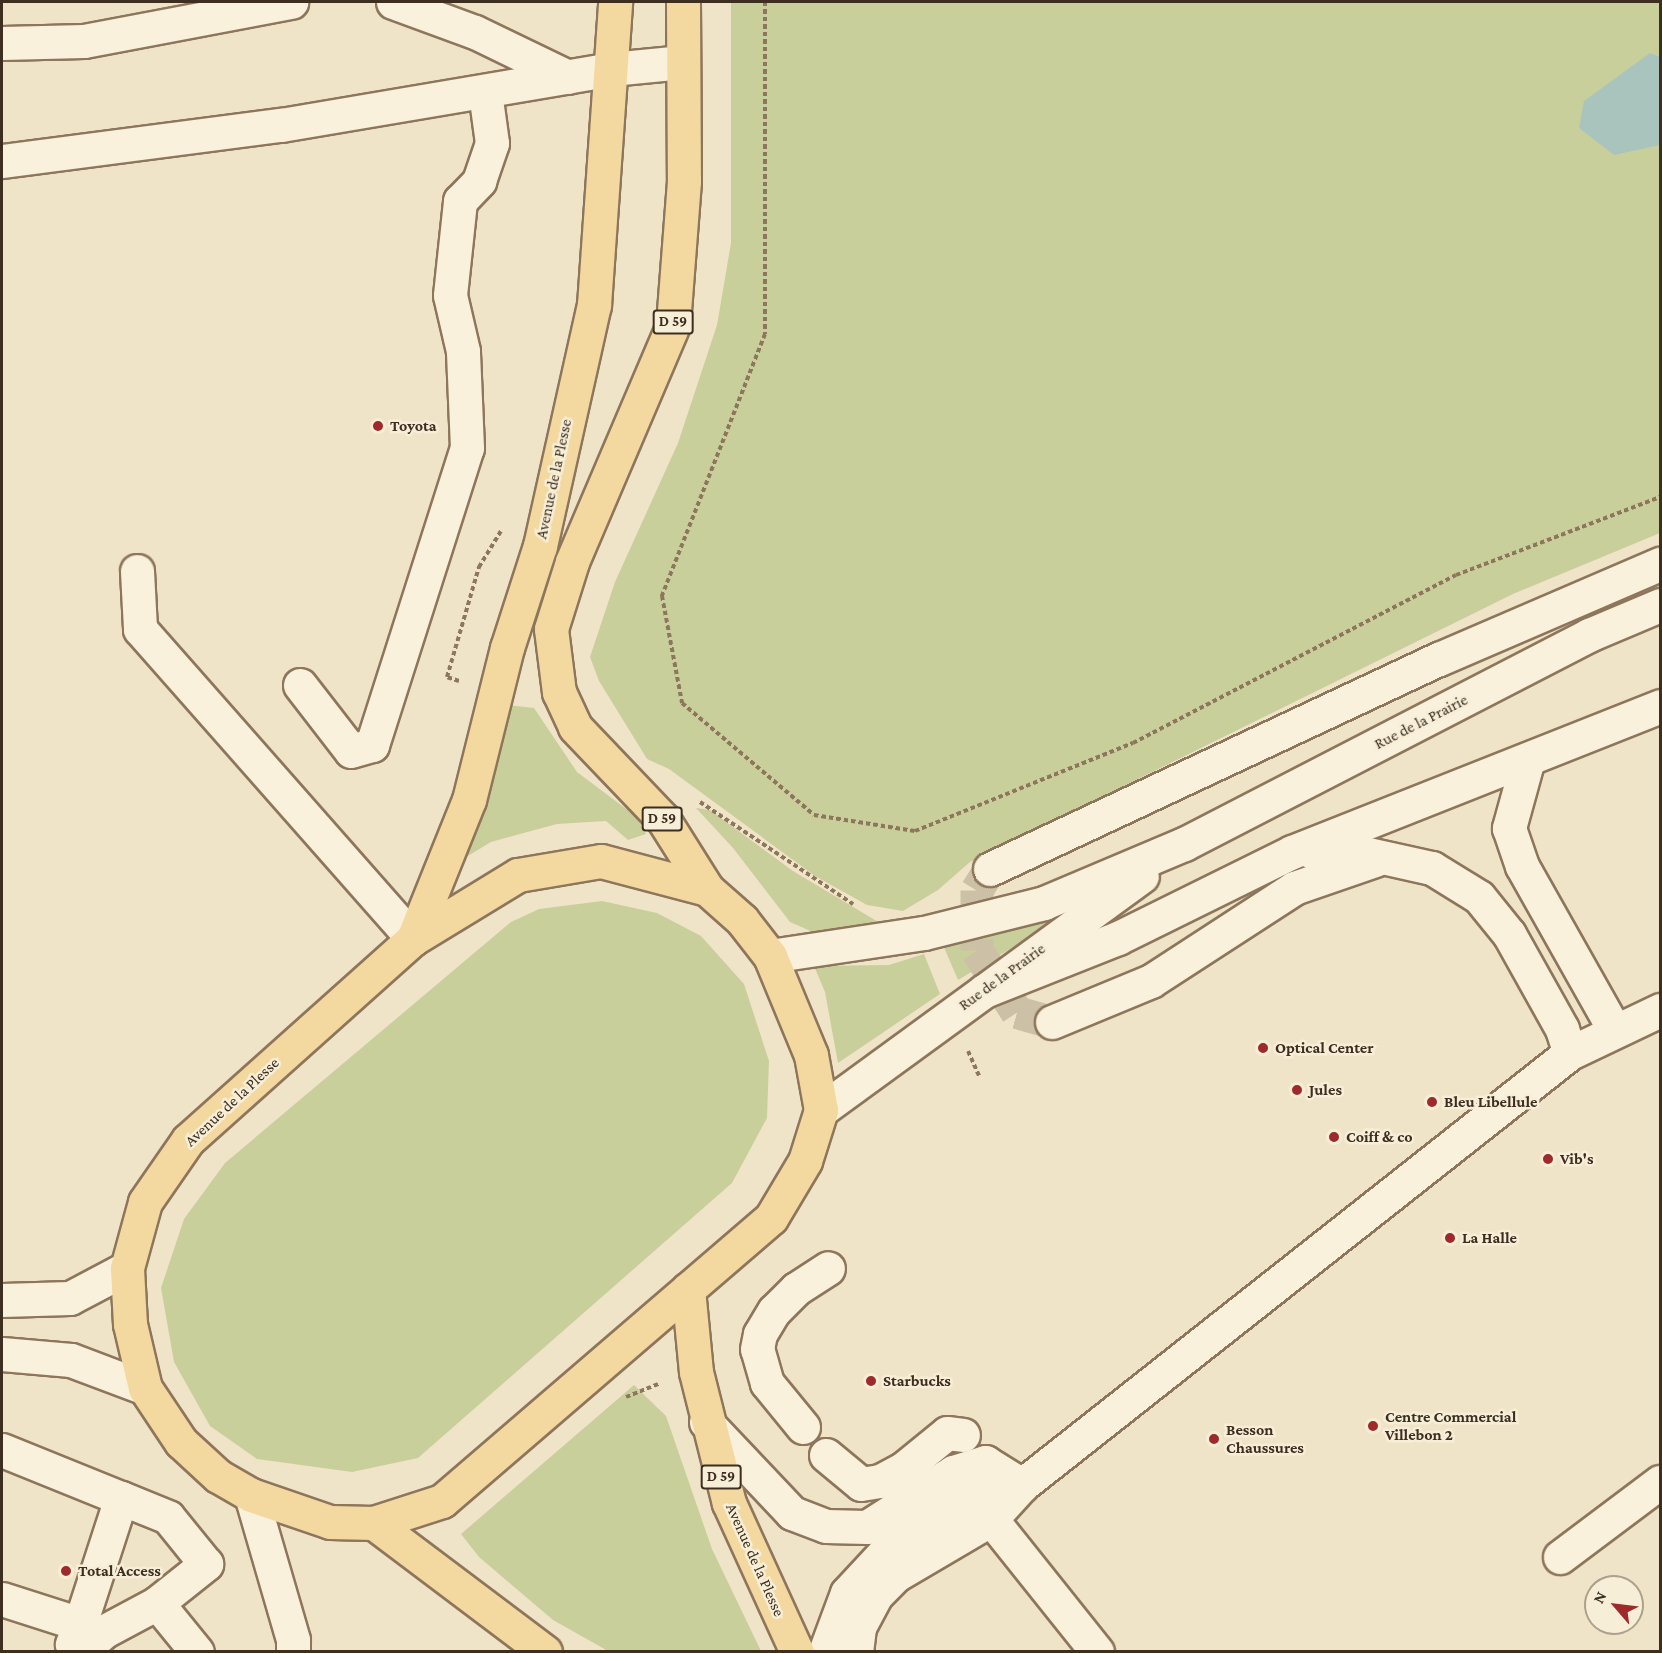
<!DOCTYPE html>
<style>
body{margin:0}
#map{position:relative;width:1662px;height:1653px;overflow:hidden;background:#f0e4c8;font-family:"Crimson Pro",serif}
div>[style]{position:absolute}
.green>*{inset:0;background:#c9cf9b}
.water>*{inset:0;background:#a9c4bc}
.minor-tunnel>*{height:33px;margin-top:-16.5px;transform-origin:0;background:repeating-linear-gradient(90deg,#ccc0a6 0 33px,transparent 0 49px)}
.path>*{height:4px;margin-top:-2px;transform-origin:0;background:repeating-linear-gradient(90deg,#8d765c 0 4.5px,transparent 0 7.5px)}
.roads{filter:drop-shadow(2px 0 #8d765c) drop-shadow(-2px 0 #8d765c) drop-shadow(0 2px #8d765c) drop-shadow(0 -2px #8d765c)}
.minor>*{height:33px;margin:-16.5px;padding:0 16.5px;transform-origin:16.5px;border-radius:16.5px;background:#faf1dc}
.major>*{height:33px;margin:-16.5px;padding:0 16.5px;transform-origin:16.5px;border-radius:16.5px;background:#f3d9a0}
.dots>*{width:16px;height:16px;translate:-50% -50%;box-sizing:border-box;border:3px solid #f7eed8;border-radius:50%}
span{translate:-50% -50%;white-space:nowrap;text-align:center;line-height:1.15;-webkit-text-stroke:5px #f7eed8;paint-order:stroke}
.shield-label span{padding:2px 4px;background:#f7eed8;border:2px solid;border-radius:4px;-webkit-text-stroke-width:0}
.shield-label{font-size:15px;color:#3d2e20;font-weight:700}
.poi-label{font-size:16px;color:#3d2e20;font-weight:700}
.left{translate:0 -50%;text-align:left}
.street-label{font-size:16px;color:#3d2e20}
.frame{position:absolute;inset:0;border:3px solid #3d2e20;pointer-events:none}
.north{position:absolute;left:1584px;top:1575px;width:60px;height:60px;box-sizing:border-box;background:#f7eed8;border:2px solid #ada18e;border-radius:50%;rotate:298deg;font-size:16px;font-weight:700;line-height:24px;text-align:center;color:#3d2e20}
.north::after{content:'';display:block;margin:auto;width:21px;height:27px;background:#9e2a2b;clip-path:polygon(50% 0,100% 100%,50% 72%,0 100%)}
</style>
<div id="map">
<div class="green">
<div style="clip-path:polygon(731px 2px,1660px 2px,1660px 533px,1513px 594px,970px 862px,938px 890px,903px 911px,867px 905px,815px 876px,669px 769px,647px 759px,599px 681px,590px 657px,615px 582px,678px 443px,717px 325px,731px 243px)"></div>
<div style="clip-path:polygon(508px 705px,534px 708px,577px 772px,637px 817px,646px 834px,628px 840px,606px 821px,557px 824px,491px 842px,453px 865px,482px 804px,503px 738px)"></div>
<div style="clip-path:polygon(696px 808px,710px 810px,793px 871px,885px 926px,815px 933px,790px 922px,733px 848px)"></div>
<div style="clip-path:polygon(602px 901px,657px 913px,701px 936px,744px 984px,769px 1061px,767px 1118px,732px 1183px,418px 1458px,352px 1472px,257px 1459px,210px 1426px,174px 1362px,161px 1288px,184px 1219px,225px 1163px,511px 922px,539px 909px)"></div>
<div style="clip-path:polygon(1045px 918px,1047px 922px,1042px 930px,958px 980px,943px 945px)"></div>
<div style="clip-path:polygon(924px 954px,940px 994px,838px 1063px,825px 992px,814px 966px,889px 965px)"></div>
<div style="clip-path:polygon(634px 1385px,666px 1416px,712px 1549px,761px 1651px,608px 1651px,553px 1620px,479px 1557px,461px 1534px)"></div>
</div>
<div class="water">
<div style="clip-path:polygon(1650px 53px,1660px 57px,1660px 145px,1614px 155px,1579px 128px,1584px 101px)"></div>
</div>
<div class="minor-tunnel">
<div style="left:990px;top:869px;width:25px;rotate:122deg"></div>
<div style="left:977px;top:890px;width:60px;rotate:90deg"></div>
<div style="left:977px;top:950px;width:74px;rotate:57.2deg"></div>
<div style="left:1017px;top:1012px;width:36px;rotate:16deg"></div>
</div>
<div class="path">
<div style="left:765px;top:2px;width:332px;rotate:90deg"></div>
<div style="left:765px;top:334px;width:282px;rotate:111.5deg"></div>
<div style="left:662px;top:596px;width:109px;rotate:79.4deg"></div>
<div style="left:682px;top:703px;width:173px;rotate:40.3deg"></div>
<div style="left:814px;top:815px;width:102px;rotate:9deg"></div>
<div style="left:915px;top:831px;width:235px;rotate:-22deg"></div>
<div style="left:1133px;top:743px;width:364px;rotate:-27.5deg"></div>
<div style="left:1456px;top:575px;width:218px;rotate:-20.9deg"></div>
<div style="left:459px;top:681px;width:13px;rotate:-162deg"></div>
<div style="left:447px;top:677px;width:115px;rotate:-73.8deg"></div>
<div style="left:479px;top:567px;width:42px;rotate:-58.6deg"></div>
<div style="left:700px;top:802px;width:184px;rotate:33.7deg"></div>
<div style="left:968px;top:1051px;width:27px;rotate:66deg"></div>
<div style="left:626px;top:1397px;width:37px;rotate:-22deg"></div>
</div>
<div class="roads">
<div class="minor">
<div style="left:393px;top:2px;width:87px;rotate:20.1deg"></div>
<div style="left:475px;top:32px;width:103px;rotate:25.8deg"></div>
<div style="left:2px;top:43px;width:82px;rotate:-1.4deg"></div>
<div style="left:84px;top:41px;width:211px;rotate:-10.7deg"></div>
<div style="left:2px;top:161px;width:281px;rotate:-7.4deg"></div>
<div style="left:281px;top:125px;width:335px;rotate:-9.6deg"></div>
<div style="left:611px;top:69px;width:72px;rotate:-5.6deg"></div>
<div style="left:137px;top:571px;width:58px;rotate:87deg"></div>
<div style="left:140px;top:629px;width:413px;rotate:48.6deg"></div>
<div style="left:300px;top:685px;width:83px;rotate:52.3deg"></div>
<div style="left:351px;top:751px;width:22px;rotate:-16deg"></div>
<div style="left:372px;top:745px;width:312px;rotate:-72.3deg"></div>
<div style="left:467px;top:448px;width:97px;rotate:-92.4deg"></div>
<div style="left:463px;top:351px;width:57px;rotate:-103.1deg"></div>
<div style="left:450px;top:295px;width:95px;rotate:-83.9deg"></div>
<div style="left:460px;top:201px;width:28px;rotate:-46deg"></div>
<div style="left:479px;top:181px;width:40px;rotate:-71.1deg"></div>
<div style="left:492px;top:143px;width:51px;rotate:-97.8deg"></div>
<div style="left:1528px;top:759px;width:72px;rotate:105.4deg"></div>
<div style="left:1509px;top:828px;width:40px;rotate:71.1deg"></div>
<div style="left:1522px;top:866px;width:189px;rotate:60.6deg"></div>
<div style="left:1310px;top:851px;width:36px;rotate:-3deg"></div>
<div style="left:1346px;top:849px;width:88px;rotate:12.5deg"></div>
<div style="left:1432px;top:868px;width:55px;rotate:31.7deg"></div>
<div style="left:1479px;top:897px;width:48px;rotate:51deg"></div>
<div style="left:1509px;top:934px;width:109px;rotate:60.8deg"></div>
<div style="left:1562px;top:1029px;width:25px;rotate:72deg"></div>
<div style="left:990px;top:869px;width:496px;rotate:-25.1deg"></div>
<div style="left:1439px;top:659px;width:241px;rotate:-23.3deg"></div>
<div style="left:770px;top:956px;width:156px;rotate:-8.5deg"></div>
<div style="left:924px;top:933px;width:124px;rotate:-14deg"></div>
<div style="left:1044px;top:903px;width:152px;rotate:-22.9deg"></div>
<div style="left:1184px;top:844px;width:456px;rotate:-27.3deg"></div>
<div style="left:1589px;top:635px;width:77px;rotate:-22.9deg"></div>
<div style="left:984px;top:991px;width:144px;rotate:-21.6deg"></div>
<div style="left:1118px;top:938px;width:194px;rotate:-26.3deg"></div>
<div style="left:1292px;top:852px;width:396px;rotate:-21.6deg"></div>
<div style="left:1052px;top:1022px;width:107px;rotate:-22.5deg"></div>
<div style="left:1151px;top:981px;width:171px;rotate:-33deg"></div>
<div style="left:1294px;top:888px;width:86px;rotate:-19.1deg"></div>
<div style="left:821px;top:1110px;width:397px;rotate:-36.1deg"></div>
<div style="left:2px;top:1300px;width:68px;rotate:-1.7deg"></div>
<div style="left:70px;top:1298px;width:64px;rotate:-27.8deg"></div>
<div style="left:2px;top:1354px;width:69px;rotate:5deg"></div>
<div style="left:71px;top:1360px;width:79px;rotate:20.7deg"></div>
<div style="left:706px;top:1422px;width:125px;rotate:46.6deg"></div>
<div style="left:792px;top:1513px;width:36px;rotate:21deg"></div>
<div style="left:826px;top:1526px;width:41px;rotate:1.4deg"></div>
<div style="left:867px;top:1527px;width:102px;rotate:-32.6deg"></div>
<div style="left:953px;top:1472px;width:34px;rotate:-17deg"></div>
<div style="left:985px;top:1462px;width:44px;rotate:31.9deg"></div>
<div style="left:803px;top:1427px;width:57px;rotate:-129.3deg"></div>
<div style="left:767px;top:1383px;width:35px;rotate:-106deg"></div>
<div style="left:757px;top:1349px;width:15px;rotate:-79deg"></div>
<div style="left:760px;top:1334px;width:27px;rotate:-59deg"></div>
<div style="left:774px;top:1311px;width:31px;rotate:-45deg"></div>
<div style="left:796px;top:1289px;width:38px;rotate:-33deg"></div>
<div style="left:2px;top:1450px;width:128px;rotate:22deg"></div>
<div style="left:121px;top:1498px;width:133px;rotate:108deg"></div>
<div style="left:826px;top:1455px;width:45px;rotate:39.6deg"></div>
<div style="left:861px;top:1484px;width:19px;rotate:-9deg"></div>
<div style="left:880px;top:1481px;width:27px;rotate:-28deg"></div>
<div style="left:904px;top:1468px;width:55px;rotate:-39.1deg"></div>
<div style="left:947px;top:1433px;width:16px;rotate:7deg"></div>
<div style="left:251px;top:1495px;width:151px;rotate:73.8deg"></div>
<div style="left:293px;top:1640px;width:12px;rotate:90deg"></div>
<div style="left:991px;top:1519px;width:170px;rotate:51.4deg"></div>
<div style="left:1560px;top:1557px;width:125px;rotate:-36.9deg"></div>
<div style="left:2px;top:1599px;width:82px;rotate:17.8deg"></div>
<div style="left:80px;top:1624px;width:22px;rotate:112deg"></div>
<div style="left:157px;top:1603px;width:63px;rotate:50.8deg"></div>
<div style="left:81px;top:1652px;width:30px;rotate:-42deg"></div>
<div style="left:103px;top:1632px;width:61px;rotate:-28.2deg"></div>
<div style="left:157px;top:1603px;width:63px;rotate:-38.5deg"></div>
<div style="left:206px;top:1564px;width:60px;rotate:-129deg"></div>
<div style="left:168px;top:1517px;width:51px;rotate:-158deg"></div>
<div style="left:825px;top:1652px;width:63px;rotate:-69.6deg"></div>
<div style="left:847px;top:1593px;width:59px;rotate:-47.1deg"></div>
<div style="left:887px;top:1550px;width:88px;rotate:-33deg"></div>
<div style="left:961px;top:1502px;width:63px;rotate:-15.6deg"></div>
<div style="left:856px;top:1652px;width:25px;rotate:-83deg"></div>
<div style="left:859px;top:1627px;width:36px;rotate:-62deg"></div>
<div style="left:876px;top:1595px;width:28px;rotate:-45deg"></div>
<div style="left:896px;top:1575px;width:110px;rotate:-30.5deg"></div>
<div style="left:991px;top:1519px;width:46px;rotate:-47.6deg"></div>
<div style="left:1022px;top:1485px;width:698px;rotate:-38.25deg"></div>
<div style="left:1570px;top:1053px;width:100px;rotate:-25.5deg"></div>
</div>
<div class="major">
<div style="left:683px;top:2px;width:179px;rotate:89.7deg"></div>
<div style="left:684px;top:181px;width:144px;rotate:94.4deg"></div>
<div style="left:673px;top:325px;width:258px;rotate:113.1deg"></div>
<div style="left:572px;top:562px;width:70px;rotate:107.4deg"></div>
<div style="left:551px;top:629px;width:64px;rotate:82.8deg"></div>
<div style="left:559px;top:692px;width:38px;rotate:65deg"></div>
<div style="left:575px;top:727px;width:127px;rotate:46.3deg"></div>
<div style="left:663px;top:819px;width:83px;rotate:57.8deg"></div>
<div style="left:601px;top:861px;width:110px;rotate:14.8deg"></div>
<div style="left:707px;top:889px;width:47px;rotate:41.5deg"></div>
<div style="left:742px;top:920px;width:46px;rotate:52.1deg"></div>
<div style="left:770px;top:956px;width:107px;rotate:67.5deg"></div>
<div style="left:811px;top:1055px;width:56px;rotate:79.7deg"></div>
<div style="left:821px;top:1110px;width:53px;rotate:107.4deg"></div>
<div style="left:805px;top:1161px;width:66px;rotate:120.8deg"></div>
<div style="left:771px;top:1218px;width:434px;rotate:139.3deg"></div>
<div style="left:442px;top:1501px;width:71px;rotate:162.1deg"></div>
<div style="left:374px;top:1523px;width:44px;rotate:-178.7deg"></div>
<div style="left:330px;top:1522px;width:83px;rotate:-161.1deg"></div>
<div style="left:251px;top:1495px;width:38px;rotate:-150deg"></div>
<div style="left:218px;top:1476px;width:50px;rotate:-137.4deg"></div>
<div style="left:181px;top:1442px;width:65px;rotate:-123.7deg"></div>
<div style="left:145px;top:1388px;width:66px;rotate:-103.2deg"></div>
<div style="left:130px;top:1324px;width:56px;rotate:-93.1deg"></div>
<div style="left:127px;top:1268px;width:68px;rotate:-74.7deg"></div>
<div style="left:145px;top:1202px;width:75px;rotate:-55.3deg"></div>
<div style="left:188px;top:1140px;width:302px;rotate:-41.8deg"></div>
<div style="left:413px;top:939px;width:123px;rotate:-31.4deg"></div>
<div style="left:518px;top:875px;width:84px;rotate:-9.6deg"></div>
<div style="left:413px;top:939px;width:150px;rotate:-68.1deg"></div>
<div style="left:469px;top:800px;width:157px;rotate:-76deg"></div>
<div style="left:507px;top:648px;width:107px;rotate:-72.1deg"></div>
<div style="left:540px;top:546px;width:247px;rotate:-77.4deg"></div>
<div style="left:594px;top:305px;width:304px;rotate:-86deg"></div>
<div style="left:688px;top:1289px;width:83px;rotate:84.5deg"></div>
<div style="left:696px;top:1372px;width:135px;rotate:75.9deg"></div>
<div style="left:729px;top:1503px;width:164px;rotate:65.5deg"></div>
<div style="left:374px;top:1523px;width:214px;rotate:37deg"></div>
</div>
</div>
<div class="dots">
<div style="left:378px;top:426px;background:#9e2a2b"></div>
<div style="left:1263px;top:1048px;background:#9e2a2b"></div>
<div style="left:1297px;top:1090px;background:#9e2a2b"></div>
<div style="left:1432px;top:1102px;background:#9e2a2b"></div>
<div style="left:1334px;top:1137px;background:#9e2a2b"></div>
<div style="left:1548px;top:1159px;background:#9e2a2b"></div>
<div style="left:1450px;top:1238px;background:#9e2a2b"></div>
<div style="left:871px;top:1381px;background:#9e2a2b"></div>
<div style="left:1373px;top:1426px;background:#9e2a2b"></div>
<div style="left:1214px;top:1439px;background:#9e2a2b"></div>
<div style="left:66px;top:1571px;background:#9e2a2b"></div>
</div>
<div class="shield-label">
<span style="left:673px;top:322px">D 59</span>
<span style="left:662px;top:819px">D 59</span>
<span style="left:721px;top:1477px">D 59</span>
</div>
<div class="poi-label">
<span class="left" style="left:390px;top:426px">Toyota</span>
<span class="left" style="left:1275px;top:1048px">Optical Center</span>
<span class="left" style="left:1309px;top:1090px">Jules</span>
<span class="left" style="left:1444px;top:1102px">Bleu Libellule</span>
<span class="left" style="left:1346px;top:1137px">Coiff &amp; co</span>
<span class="left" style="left:1560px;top:1159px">Vib's</span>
<span class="left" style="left:1462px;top:1238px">La Halle</span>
<span class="left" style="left:883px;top:1381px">Starbucks</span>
<span class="left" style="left:1385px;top:1426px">Centre Commercial<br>Villebon 2</span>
<span class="left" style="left:1226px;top:1439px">Besson<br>Chaussures</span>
<span class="left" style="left:78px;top:1571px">Total Access</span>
</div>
<div class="street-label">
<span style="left:554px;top:479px;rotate:-78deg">Avenue de la Plesse</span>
<span style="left:1421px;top:722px;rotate:-27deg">Rue de la Prairie</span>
<span style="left:1002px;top:977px;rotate:-36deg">Rue de la Prairie</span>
<span style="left:232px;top:1102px;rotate:-43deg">Avenue de la Plesse</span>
<span style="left:755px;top:1560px;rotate:66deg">Avenue de la Plesse</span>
</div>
<div class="frame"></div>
<div class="north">N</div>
</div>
